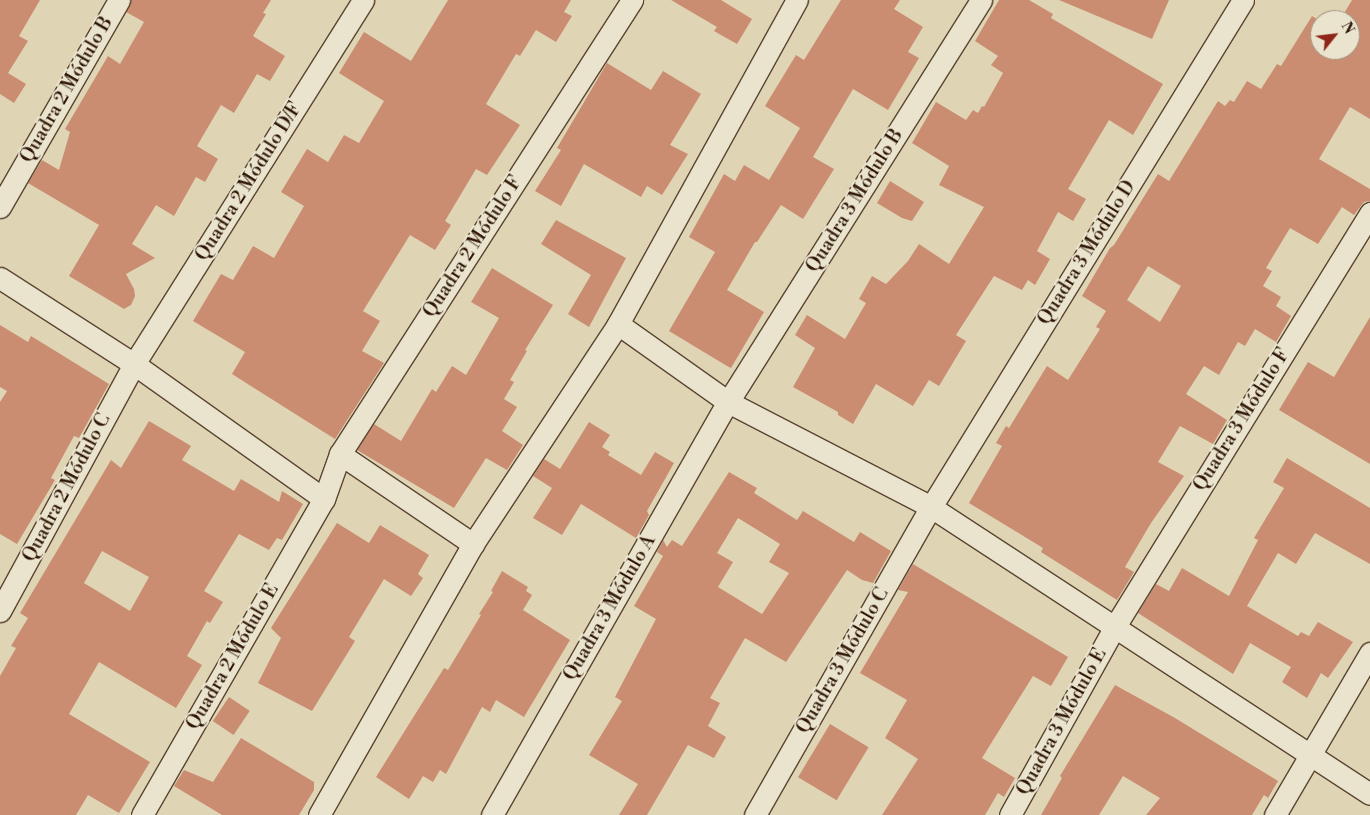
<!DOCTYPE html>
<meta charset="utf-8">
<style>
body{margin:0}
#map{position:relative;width:1370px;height:815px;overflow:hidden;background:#dfd5b4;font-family:"Libre Bodoni",serif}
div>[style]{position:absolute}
.building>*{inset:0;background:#ca8d72;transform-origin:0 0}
.roads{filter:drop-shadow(1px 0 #5a4531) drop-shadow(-1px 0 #5a4531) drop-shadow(0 1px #5a4531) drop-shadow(0 -1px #5a4531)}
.street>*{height:21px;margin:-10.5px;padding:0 10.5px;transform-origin:10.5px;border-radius:10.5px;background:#eae4ce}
span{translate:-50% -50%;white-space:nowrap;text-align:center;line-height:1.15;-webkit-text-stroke:4px #eae4ce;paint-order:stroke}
.street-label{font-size:19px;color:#2e1505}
.north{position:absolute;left:1310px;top:10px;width:50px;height:50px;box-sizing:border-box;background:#eae4ce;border:1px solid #9f917e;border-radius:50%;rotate:61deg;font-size:14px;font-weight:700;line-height:20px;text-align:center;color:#2e1505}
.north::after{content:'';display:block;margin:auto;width:18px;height:22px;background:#8f2418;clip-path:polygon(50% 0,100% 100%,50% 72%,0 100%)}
</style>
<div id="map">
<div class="building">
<div style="clip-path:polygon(0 0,40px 0,19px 36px,28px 41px,8px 73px,26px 84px,14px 103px,0 94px)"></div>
<div style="clip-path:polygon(131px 0,271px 0,263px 13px,266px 14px,253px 36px,285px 56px,270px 81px,257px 74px,234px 113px,221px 105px,197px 146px,218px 159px,205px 182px,196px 177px,174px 216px,156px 205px,132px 244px,155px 258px,126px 274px,134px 289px,135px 296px,131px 305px,124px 309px,69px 276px,99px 225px,28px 183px,42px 160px,59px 170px,70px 132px,65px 129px,108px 56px,120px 64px,144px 22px,126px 12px)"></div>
<div style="clip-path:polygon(448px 0,571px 0,564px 12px,572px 16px,556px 42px,536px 30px,520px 56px,516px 54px,486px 104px,520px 125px,487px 175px,476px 169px,445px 221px,451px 225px,435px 250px,410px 235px,363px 311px,380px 321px,362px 351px,384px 363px,335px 439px,232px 374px,245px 352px,193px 321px,221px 274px,233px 280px,253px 246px,274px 258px,304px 206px,281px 192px,307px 149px,328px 162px,344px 135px,359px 143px,384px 101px,339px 73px,364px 32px,411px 61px)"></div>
<div style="clip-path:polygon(671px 0,721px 0,752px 19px,737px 44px,714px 31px,717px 27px)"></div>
<div style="clip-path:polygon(841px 0,900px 0,894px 9px,923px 27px,908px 52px,919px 58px,888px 110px,853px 89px,813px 157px,834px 169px,803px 219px,781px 205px,757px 242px,755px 242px,727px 290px,764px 312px,731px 368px,727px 366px,669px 331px,715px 252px,689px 237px,724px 174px,735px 181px,744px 165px,769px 180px,800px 128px,765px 106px,796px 55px,804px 60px)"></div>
<div style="clip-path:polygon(999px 0,1029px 0,1053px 14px,1051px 18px,1163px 84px,1133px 135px,1109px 120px,1068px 189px,1086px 199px,1073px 221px,1058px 212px,1037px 251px,1050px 259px,1035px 285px,1028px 280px,1022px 290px,994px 276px,956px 335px,966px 341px,939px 386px,929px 380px,913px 406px,876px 384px,853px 424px,838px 415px,838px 412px,793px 387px,815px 348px,795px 335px,807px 315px,845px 339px,866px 303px,859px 299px,872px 276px,886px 284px,908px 261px,919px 244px,949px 264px,984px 207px,939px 185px,949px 166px,912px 143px,936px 102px,966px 120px,973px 110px,978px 113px,982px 106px,984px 107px,1003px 73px,991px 65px,998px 56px,975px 41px)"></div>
<div style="clip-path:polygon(1059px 0,1169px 0,1152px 39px)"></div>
<div style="clip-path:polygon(evenodd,1352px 0,1370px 0,1370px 119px,1350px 107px,1319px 159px,1370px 189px,1370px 201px,1364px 202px,1354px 215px,1342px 207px,1318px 244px,1290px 228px,1266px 268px,1272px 271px,1263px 286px,1281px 297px,1276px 306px,1291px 316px,1276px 342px,1255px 329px,1245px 346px,1238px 342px,1219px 375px,1204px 366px,1186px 394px,1227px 420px,1213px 444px,1180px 426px,1158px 462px,1184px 476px,1151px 523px,1125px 567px,1134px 572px,1117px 600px,1041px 552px,1043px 548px,969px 503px,1002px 446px,996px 443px,1006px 426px,1009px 428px,1047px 366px,1068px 380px,1100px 329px,1096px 327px,1106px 311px,1082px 296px,1110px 248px,1114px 245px,1158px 174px,1169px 181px,1218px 101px,1225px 106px,1230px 100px,1234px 102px,1247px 81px,1261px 89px,1277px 64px,1281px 66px,1312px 16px,1320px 21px,1320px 50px,1350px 50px,1350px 20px,1340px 20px,1352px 0,1148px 266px,1181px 286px,1160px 322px,1127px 300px,1148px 266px)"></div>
<div style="clip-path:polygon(607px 63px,651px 90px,663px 71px,701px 94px,670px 145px,688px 154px,662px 195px,647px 186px,641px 197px,584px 164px,561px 206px,535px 191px,561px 150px,557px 148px)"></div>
<div style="clip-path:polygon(890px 181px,924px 202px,912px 221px,902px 218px,877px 203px)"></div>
<div style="clip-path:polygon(556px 220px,626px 258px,589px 327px,568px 314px,591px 275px,541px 244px)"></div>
<div style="clip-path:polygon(492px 268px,553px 305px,525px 350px,527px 351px,510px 380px,514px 382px,504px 399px,517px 407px,502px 431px,523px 445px,507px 470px,486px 458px,454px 508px,357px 450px,374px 424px,401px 441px,432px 389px,436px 392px,452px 366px,466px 375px,499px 318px,471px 302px)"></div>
<div style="clip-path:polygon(1370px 317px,1370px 464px,1279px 410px,1308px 362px,1334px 377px)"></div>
<div style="clip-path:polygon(0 325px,28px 342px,31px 336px,109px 384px,79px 438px,74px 436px,51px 478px,55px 480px,17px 544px,0 534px,0 402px,7px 391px,0 387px)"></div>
<div style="clip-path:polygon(evenodd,149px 421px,191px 446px,182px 460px,234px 491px,241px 479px,279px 502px,282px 491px,303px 504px,282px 540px,277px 538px,269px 550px,239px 534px,204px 591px,223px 602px,210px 623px,207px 621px,187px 656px,202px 665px,176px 708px,99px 662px,69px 714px,150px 762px,119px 813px,88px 795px,76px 815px,0 815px,0 676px,16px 648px,11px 646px,28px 618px,20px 613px,111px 460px,121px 468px,149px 421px,102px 551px,149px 577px,130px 611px,84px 583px,102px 551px)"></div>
<div style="clip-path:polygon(589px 422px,610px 435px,602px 447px,610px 452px,608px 455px,641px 475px,655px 452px,674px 463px,647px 511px,649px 515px,636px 538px,581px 504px,562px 535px,533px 518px,552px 488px,533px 476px,544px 459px,560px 469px)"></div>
<div style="clip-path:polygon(1287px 458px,1370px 508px,1370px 564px,1315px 533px,1296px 564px,1278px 553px,1247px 606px,1298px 636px,1301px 632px,1309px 636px,1318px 622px,1353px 642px,1328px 678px,1321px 673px,1307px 698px,1282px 682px,1291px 667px,1250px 643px,1233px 674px,1138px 613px,1156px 584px,1169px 591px,1182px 568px,1229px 596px,1258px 540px,1254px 538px,1284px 488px,1273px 482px)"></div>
<div style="clip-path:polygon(evenodd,729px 472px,757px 488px,754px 493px,797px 520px,803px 511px,854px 542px,860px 532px,891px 551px,873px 583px,862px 580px,847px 570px,786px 662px,745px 638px,710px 698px,720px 703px,708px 726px,726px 737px,714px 758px,688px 745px,647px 815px,619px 815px,638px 784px,589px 755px,622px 701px,615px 697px,656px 619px,634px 606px,663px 556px,657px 552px,663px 540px,667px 547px,672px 540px,682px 546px,729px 472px,738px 518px,780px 544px,769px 562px,789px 573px,762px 614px,718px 587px,733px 562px,717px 553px,738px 518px)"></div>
<div style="clip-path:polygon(337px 523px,369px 543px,380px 525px,429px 555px,418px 574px,423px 578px,411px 596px,384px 579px,349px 637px,355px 641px,312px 711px,258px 683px,281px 638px,271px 628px)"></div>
<div style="clip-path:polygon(913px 564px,1068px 657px,1051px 686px,1033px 676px,982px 758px,1015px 778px,1004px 797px,998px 793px,985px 815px,882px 815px,918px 759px,885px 738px,907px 700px,860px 673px,908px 592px,898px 590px)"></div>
<div style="clip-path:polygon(502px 571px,528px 587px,526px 591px,532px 595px,523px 610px,570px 640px,524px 717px,496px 700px,490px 712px,482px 707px,446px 774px,440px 770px,433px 782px,423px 776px,409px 799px,376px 777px,444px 668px,448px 670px,481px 615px,479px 614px,493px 592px,491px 591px)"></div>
<div style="clip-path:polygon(1115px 685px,1175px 718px,1278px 781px,1268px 798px,1264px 795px,1252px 815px,1146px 815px,1160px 798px,1123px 776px,1099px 815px,1041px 815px,1062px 778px,1060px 776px)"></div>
<div style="left:229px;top:697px;width:25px;height:29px;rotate:34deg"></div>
<div style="left:830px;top:724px;width:45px;height:62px;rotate:31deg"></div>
<div style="clip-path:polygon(241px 738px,314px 782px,314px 790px,299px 815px,222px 815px,174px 786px,184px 770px,213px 782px)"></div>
</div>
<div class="roads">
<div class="street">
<div style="left:0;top:207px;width:239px;rotate:-60.1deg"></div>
<div style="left:0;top:278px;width:159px;rotate:32.7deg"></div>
<div style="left:134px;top:364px;width:233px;rotate:35.4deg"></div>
<div style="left:618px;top:324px;width:135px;rotate:35.3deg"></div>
<div style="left:728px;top:402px;width:229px;rotate:27.3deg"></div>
<div style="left:931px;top:507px;width:524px;rotate:33.17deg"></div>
<div style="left:340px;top:454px;width:161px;rotate:34.1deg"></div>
<div style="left:0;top:611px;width:281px;rotate:-61.5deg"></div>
<div style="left:134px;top:364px;width:430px;rotate:-57.8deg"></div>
<div style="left:142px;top:815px;width:365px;rotate:-60.1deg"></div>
<div style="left:324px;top:499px;width:48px;rotate:-70.4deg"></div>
<div style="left:340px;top:454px;width:540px;rotate:-57.25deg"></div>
<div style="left:319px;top:815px;width:312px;rotate:-60.4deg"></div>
<div style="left:473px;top:544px;width:263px;rotate:-56.6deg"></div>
<div style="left:618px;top:324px;width:370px;rotate:-61.1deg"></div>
<div style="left:492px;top:815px;width:476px;rotate:-60.3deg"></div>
<div style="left:728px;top:402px;width:475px;rotate:-57.8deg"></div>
<div style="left:755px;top:815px;width:355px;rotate:-60.3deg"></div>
<div style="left:931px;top:507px;width:595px;rotate:-58.39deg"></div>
<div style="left:1010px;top:815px;width:214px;rotate:-60.9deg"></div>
<div style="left:1114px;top:628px;width:488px;rotate:-58.3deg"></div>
<div style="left:1275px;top:815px;width:188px;rotate:-59.6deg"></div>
</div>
</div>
<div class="street-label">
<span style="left:67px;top:90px;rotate:-60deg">Quadra 2 Módulo B</span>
<span style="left:249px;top:182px;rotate:-58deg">Quadra 2 Módulo D/F</span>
<span style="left:855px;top:201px;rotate:-58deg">Quadra 3 Módulo B</span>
<span style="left:473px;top:247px;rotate:-57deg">Quadra 2 Módulo F</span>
<span style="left:1087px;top:253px;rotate:-58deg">Quadra 3 Módulo D</span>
<span style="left:1242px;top:420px;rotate:-58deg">Quadra 3 Módulo F</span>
<span style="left:67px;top:488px;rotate:-62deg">Quadra 2 Módulo C</span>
<span style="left:610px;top:608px;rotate:-60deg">Quadra 3 Módulo A</span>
<span style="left:233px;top:657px;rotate:-60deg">Quadra 2 Módulo E</span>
<span style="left:843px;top:661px;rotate:-60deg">Quadra 3 Módulo C</span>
<span style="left:1062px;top:722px;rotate:-61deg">Quadra 3 Módulo E</span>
</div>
<div class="north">N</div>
</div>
